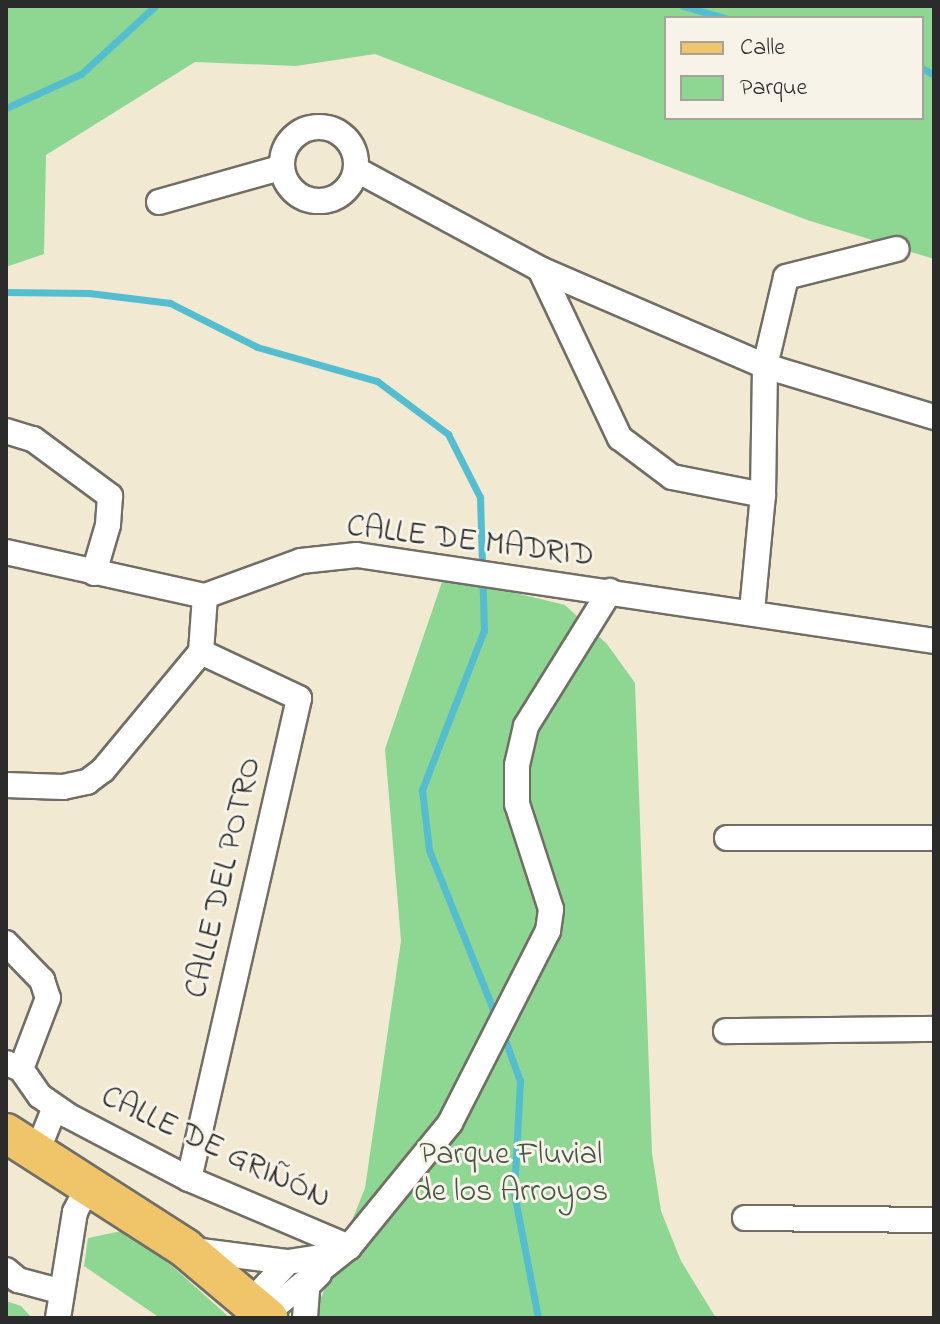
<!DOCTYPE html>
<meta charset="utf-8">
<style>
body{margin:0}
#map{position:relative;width:940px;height:1324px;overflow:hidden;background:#f2e9d2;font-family:"Indie Flower",sans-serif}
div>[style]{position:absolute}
.green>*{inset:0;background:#8dd793}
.stream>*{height:7px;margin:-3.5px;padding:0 3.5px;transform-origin:3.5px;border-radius:3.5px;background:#54bed0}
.roads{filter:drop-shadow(2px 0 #716e65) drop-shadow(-2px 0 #716e65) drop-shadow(0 2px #716e65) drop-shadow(0 -2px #716e65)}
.minor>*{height:24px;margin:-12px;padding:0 12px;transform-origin:12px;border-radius:12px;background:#fff}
.minor>.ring{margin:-12px;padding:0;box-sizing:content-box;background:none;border:24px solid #fff;border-radius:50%}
.primary>*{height:38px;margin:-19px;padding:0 19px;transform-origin:19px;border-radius:19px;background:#f0c469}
span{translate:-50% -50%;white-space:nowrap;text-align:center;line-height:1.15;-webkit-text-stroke:6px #f7f3e8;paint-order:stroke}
.street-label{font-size:32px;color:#2b2b2b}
.park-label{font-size:32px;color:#445645}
.frame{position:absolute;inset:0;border:8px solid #2b2b2b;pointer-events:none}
.legend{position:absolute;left:664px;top:16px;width:260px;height:104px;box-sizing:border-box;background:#f7f3e8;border:2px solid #a5a39c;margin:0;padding:10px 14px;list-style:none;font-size:24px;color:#2b2b2b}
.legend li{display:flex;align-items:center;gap:16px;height:40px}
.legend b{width:40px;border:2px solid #a5a39c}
</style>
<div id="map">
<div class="green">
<div style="clip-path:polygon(evenodd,6px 6px,934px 6px,934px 259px,807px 220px,375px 54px,296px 66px,195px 62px,46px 155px,44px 254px,6px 267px,6px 6px,666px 18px,922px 18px,922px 118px,666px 118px,666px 18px)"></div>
<div style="clip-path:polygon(444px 576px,565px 605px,607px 644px,635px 683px,652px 1153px,661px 1211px,681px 1261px,716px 1318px,313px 1318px,365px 1188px,401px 941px,385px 749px)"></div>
<div style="clip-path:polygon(131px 1229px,230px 1318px,160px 1318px,84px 1266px,88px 1238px)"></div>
<div style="clip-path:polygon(6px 1301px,21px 1306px,32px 1318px,6px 1318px)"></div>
</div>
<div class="stream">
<div style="left:683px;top:6px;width:44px;rotate:15.9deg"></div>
<div style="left:922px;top:68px;width:14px;rotate:30deg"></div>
<div style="left:6px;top:108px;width:82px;rotate:-24.4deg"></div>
<div style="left:81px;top:74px;width:100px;rotate:-42.6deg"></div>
<div style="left:6px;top:292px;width:83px;rotate:0.7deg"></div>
<div style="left:89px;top:293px;width:82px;rotate:7deg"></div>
<div style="left:170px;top:303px;width:97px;rotate:26.8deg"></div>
<div style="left:257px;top:347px;width:125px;rotate:15.8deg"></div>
<div style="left:377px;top:381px;width:89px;rotate:36.7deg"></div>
<div style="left:448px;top:434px;width:71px;rotate:63.1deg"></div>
<div style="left:480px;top:497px;width:133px;rotate:88.3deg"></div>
<div style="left:484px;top:630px;width:172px;rotate:111.2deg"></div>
<div style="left:422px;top:790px;width:60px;rotate:83.3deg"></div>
<div style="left:429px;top:850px;width:182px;rotate:68.1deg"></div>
<div style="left:503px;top:1034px;width:50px;rotate:70.1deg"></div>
<div style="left:520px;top:1081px;width:112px;rotate:93.1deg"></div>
<div style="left:514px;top:1193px;width:127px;rotate:79.1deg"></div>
</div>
<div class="roads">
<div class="minor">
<div class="ring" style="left:282px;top:127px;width:50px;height:50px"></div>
<div style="left:357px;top:170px;width:208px;rotate:28.4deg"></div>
<div style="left:540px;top:269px;width:245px;rotate:23.3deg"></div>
<div style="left:765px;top:366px;width:177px;rotate:16.8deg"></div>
<div style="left:159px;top:202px;width:126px;rotate:-15.7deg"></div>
<div style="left:540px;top:269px;width:187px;rotate:64.7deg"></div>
<div style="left:620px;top:438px;width:65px;rotate:36.9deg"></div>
<div style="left:672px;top:477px;width:93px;rotate:11.2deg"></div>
<div style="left:6px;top:431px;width:28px;rotate:17deg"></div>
<div style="left:33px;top:439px;width:96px;rotate:36.5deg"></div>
<div style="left:110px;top:496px;width:29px;rotate:94deg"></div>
<div style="left:108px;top:525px;width:50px;rotate:106.3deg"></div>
<div style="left:6px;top:552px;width:204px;rotate:12.5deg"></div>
<div style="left:205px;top:596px;width:102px;rotate:-20deg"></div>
<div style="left:301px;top:561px;width:56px;rotate:-6.1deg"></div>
<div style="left:357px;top:555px;width:583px;rotate:8.48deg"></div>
<div style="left:752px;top:611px;width:117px;rotate:-84.6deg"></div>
<div style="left:763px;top:495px;width:129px;rotate:-89.1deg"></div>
<div style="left:765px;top:366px;width:91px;rotate:-76.7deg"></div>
<div style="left:786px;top:277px;width:114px;rotate:-14.2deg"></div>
<div style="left:6px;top:785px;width:57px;rotate:2deg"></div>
<div style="left:63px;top:787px;width:25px;rotate:-12deg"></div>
<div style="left:87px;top:782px;width:20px;rotate:-37deg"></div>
<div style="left:103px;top:770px;width:153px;rotate:-50.3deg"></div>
<div style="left:201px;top:652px;width:56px;rotate:-85.9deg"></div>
<div style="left:727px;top:838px;width:207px"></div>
<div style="left:6px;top:943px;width:52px;rotate:45.8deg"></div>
<div style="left:42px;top:980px;width:19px;rotate:72deg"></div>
<div style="left:48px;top:998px;width:76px;rotate:110.8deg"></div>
<div style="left:726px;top:1031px;width:208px;rotate:-0.6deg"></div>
<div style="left:6px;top:1063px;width:16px;rotate:22deg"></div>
<div style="left:21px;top:1069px;width:33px;rotate:55deg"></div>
<div style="left:40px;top:1096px;width:33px;rotate:35deg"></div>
<div style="left:67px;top:1115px;width:138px;rotate:27.7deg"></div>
<div style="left:189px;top:1179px;width:174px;rotate:23deg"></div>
<div style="left:37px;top:1152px;width:48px;rotate:-68.2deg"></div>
<div style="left:189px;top:1179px;width:493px;rotate:-77.1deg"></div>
<div style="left:299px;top:698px;width:108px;rotate:-154.9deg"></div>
<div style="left:745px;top:1218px;width:189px;rotate:0.6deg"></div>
<div style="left:193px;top:1250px;width:96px;rotate:7.2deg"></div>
<div style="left:288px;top:1262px;width:47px;rotate:-8.7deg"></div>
<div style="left:6px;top:1270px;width:16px;rotate:40deg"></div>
<div style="left:18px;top:1280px;width:42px;rotate:15deg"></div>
<div style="left:250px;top:1303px;width:56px;rotate:-47.2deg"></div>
<div style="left:264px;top:1315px;width:109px;rotate:-38.7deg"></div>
<div style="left:349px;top:1247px;width:160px;rotate:-50.8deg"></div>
<div style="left:450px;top:1123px;width:216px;rotate:-63deg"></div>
<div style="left:548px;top:931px;width:22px;rotate:-82deg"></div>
<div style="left:551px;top:909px;width:110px;rotate:-107.9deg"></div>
<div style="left:517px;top:804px;width:39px;rotate:-90deg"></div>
<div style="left:517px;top:765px;width:40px;rotate:-77deg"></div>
<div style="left:526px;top:726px;width:159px;rotate:-58.1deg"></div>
<div style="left:58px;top:1318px;width:107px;rotate:-80.9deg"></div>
<div style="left:75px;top:1212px;width:30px;rotate:-63deg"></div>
<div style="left:305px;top:1318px;width:32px;rotate:-86deg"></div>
<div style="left:307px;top:1286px;width:17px;rotate:-45deg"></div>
</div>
<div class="primary">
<div style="left:6px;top:1133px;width:213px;rotate:32.7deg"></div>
<div style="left:185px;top:1248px;width:109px;rotate:40.1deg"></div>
</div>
</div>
<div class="street-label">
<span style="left:470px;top:543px;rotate:7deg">CALLE DE MADRID</span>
<span style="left:225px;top:878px;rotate:-77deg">CALLE DEL POTRO</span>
<span style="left:215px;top:1149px;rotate:25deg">CALLE DE GRIÑÓN</span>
</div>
<div class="park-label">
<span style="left:511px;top:1175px">Parque Fluvial<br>de los Arroyos</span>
</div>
<div class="frame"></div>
<ul class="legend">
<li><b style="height:10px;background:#f0c469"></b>Calle</li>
<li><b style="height:22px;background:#8dd793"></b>Parque</li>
</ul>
</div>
